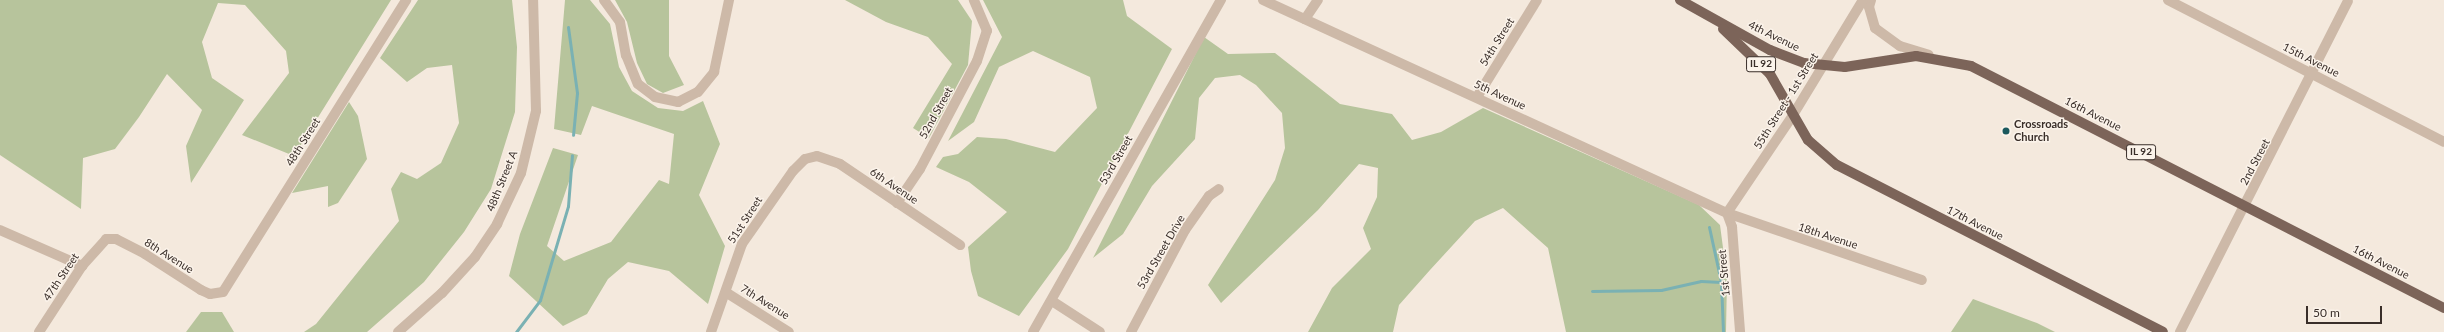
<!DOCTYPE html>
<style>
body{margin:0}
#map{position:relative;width:2444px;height:332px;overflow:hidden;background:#f4e9dd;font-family:Lato,sans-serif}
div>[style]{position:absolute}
.green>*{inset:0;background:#b7c49c}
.stream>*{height:3px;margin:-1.5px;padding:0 1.5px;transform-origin:1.5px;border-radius:1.5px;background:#7ab1b3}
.minor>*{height:10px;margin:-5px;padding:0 5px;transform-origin:5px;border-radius:5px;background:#cdb9a8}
.tertiary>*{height:10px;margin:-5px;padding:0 5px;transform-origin:5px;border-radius:5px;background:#cdb9a8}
.primary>*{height:10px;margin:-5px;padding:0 5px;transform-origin:5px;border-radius:5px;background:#7c6459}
.dots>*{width:11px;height:11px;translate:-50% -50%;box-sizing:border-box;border:2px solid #fbf3ea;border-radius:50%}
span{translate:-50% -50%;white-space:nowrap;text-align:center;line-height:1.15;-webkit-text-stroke:3px #fbf3ea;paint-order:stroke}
.shield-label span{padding:1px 3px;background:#fbf3ea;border:1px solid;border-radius:3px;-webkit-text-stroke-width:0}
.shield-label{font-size:10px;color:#392e29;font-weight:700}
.street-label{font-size:11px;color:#392e29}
.poi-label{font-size:11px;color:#392e29;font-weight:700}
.left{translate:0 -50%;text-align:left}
.scale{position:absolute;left:2306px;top:306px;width:76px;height:18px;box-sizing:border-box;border:2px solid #392e29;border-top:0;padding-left:5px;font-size:12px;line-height:14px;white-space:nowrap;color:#392e29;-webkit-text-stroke:3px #fbf3ea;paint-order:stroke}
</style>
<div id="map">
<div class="green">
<div style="clip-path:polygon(0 0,391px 0,294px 156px,242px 135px,289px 73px,286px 51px,245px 5px,218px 3px,202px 42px,212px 78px,244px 100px,191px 183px,186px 146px,202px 110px,167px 74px,139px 117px,115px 149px,83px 158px,81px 209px,0 155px)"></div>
<div style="clip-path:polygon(418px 0,512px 0,517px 47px,515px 112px,491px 189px,464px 232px,424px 282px,367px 332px,304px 332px,316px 324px,399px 221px,391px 189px,401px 172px,417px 179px,441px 163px,459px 123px,452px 65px,427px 68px,407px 82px,380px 58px)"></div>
<div style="clip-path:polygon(565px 0,590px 0,610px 24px,619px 67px,632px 91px,658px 108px,683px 111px,703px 101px,720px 144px,699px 195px,725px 246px,708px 304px,669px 271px,628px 262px,608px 279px,587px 314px,563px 326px,509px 276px,520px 234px,553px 148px,578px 155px,547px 246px,564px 261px,611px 242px,659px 180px,669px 184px,674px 134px,592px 106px,581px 135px,554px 129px)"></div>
<div style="clip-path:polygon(615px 0,669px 0,669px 56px,684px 85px,663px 93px,647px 84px,637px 63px,627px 22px)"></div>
<div style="clip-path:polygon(845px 0,958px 0,972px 21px,968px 65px,929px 138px,913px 128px,952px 64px,928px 37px,886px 22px)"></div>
<div style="clip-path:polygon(983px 0,1123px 0,1127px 16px,1172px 49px,1068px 249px,1019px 316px,978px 296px,971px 271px,968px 247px,1007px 212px,969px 182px,936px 167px,943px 157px,958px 154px,977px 137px,1006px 139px,1055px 152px,1097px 108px,1090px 77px,1033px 51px,999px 67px,974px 122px,948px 141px,1002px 37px)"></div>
<div style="clip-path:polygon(1204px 37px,1228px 54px,1275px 53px,1340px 104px,1392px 114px,1412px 140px,1441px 132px,1483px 108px,1699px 205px,1720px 225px,1727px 278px,1726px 332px,1566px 332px,1548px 248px,1503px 208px,1475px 221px,1430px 270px,1399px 305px,1393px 332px,1308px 332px,1332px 288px,1371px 249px,1363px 228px,1377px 197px,1378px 168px,1359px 164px,1318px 210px,1221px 303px,1208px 285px,1275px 180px,1285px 148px,1282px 113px,1256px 85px,1240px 75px,1215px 78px,1199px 98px,1195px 139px,1152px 186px,1123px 234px,1093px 258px)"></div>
<div style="clip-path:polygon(349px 102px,358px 116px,367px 159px,338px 203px,328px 207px,328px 186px,292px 193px)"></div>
<div style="clip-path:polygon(1973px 299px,2037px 323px,2055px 332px,1951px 332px)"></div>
<div style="clip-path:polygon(201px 312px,222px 312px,234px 332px,186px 332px)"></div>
</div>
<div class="stream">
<div style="left:568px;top:27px;width:67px;rotate:82.2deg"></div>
<div style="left:577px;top:93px;width:42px;rotate:95.4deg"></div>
<div style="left:1709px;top:227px;width:56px;rotate:77.7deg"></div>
<div style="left:1721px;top:282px;width:50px;rotate:87.7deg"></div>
<div style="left:1592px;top:291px;width:69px;rotate:-0.8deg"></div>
<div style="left:1661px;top:290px;width:41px;rotate:-12.7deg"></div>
<div style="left:1701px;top:281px;width:20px;rotate:3deg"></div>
<div style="left:516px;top:332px;width:40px;rotate:-53deg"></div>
<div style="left:540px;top:300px;width:98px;rotate:-73.4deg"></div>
<div style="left:568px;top:206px;width:51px;rotate:-85.5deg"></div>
</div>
<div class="minor">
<div style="left:604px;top:0;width:27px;rotate:54deg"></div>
<div style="left:620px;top:22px;width:34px;rotate:80deg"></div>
<div style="left:626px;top:55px;width:31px;rotate:68deg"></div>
<div style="left:638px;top:84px;width:21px;rotate:37deg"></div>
<div style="left:655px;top:97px;width:24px;rotate:12deg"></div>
<div style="left:678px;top:102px;width:22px;rotate:-27deg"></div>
<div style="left:698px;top:92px;width:26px;rotate:-51deg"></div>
<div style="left:714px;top:72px;width:74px;rotate:-78.2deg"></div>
<div style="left:1263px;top:0;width:511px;rotate:24.66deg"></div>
<div style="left:1727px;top:213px;width:206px;rotate:19deg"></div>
<div style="left:1305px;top:19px;width:23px;rotate:-56deg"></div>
<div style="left:1477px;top:97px;width:114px;rotate:-58.3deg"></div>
<div style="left:897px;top:203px;width:41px;rotate:-55.9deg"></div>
<div style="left:920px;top:169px;width:122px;rotate:-62.2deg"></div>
<div style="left:977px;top:61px;width:32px;rotate:-72deg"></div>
<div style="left:987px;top:31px;width:34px;rotate:-113deg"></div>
<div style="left:1727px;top:213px;width:15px;rotate:70deg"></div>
<div style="left:1732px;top:227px;width:105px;rotate:85.6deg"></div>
<div style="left:1727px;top:213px;width:118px;rotate:-56deg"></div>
<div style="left:0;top:230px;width:90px;rotate:23.7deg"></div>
<div style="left:727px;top:293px;width:73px;rotate:32.2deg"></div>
<div style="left:1052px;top:301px;width:57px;rotate:32.9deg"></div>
<div style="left:39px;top:332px;width:79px;rotate:-56.9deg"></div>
<div style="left:82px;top:266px;width:36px;rotate:-48deg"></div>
<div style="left:106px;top:239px;width:10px"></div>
<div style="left:116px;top:239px;width:33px;rotate:27deg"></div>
<div style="left:145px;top:254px;width:67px;rotate:32.7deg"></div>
<div style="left:201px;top:290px;width:10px;rotate:24deg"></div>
<div style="left:210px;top:294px;width:13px;rotate:-9deg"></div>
<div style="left:223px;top:292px;width:345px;rotate:-57.9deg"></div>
<div style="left:711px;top:332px;width:93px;rotate:-70.6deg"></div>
<div style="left:742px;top:244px;width:89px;rotate:-55.1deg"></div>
<div style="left:793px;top:171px;width:17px;rotate:-45deg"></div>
<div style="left:805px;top:159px;width:12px;rotate:-14deg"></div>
<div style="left:817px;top:156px;width:24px;rotate:19deg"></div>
<div style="left:840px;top:164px;width:145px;rotate:34deg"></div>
<div style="left:1033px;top:332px;width:382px;rotate:-60.5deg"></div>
<div style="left:1131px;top:332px;width:115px;rotate:-62.1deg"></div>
<div style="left:1185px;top:230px;width:42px;rotate:-54.8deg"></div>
<div style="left:1209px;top:196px;width:12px;rotate:-35deg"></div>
<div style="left:2180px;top:332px;width:371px;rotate:-63.1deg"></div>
</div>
<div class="tertiary">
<div style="left:1871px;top:0;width:7px;rotate:106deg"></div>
<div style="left:1869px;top:7px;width:22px;rotate:74deg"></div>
<div style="left:1875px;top:28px;width:31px;rotate:36deg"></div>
<div style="left:1900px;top:46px;width:30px;rotate:17deg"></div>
<div style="left:2168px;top:0;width:310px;rotate:27.2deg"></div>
<div style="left:1793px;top:115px;width:135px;rotate:-58.7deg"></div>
<div style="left:398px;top:332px;width:59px;rotate:-41.6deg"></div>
<div style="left:442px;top:293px;width:49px;rotate:-47.5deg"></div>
<div style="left:475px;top:257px;width:40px;rotate:-56deg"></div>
<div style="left:497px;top:224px;width:56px;rotate:-64.8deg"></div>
<div style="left:521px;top:173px;width:64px;rotate:-76.4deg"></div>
<div style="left:536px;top:111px;width:111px;rotate:-91.5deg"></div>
</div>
<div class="primary">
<div style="left:1680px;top:0;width:103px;rotate:29.1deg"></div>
<div style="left:1770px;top:50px;width:36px;rotate:21deg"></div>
<div style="left:1804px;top:63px;width:41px;rotate:5.6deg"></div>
<div style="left:1845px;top:67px;width:72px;rotate:-8.8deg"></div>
<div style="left:1916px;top:56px;width:56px;rotate:10.3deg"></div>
<div style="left:1971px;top:66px;width:531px;rotate:27.1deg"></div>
<div style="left:1723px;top:29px;width:65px;rotate:43.8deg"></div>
<div style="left:1770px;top:74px;width:76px;rotate:60.1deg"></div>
<div style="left:1808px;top:140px;width:38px;rotate:41deg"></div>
<div style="left:1837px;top:165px;width:366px;rotate:27.1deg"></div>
</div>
<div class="dots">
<div style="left:2006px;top:131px;background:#1b595d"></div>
</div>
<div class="shield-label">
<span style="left:1761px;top:64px">IL 92</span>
<span style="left:2141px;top:152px">IL 92</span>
</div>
<div class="street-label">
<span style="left:1774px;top:36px;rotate:26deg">4th Avenue</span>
<span style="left:1497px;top:42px;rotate:-58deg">54th Street</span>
<span style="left:2311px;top:60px;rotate:27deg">15th Avenue</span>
<span style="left:1500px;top:95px;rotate:25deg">5th Avenue</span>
<span style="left:1786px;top:101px;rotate:-58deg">55th Street - 1st Street</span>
<span style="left:936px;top:113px;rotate:-61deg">52nd Street</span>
<span style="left:2093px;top:114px;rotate:27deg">16th Avenue</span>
<span style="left:303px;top:142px;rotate:-58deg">48th Street</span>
<span style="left:1116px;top:160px;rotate:-60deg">53rd Street</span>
<span style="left:2255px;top:162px;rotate:-62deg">2nd Street</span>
<span style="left:502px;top:181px;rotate:-68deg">48th Street A</span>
<span style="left:894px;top:186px;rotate:34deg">6th Avenue</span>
<span style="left:745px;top:220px;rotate:-57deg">51st Street</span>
<span style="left:1975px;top:223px;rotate:27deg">17th Avenue</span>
<span style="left:1828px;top:236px;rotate:18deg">18th Avenue</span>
<span style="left:1161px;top:252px;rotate:-60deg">53rd Street Drive</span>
<span style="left:169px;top:256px;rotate:32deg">8th Avenue</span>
<span style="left:2381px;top:262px;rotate:27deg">16th Avenue</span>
<span style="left:1724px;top:273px;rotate:-95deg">1st Street</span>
<span style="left:61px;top:277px;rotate:-56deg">47th Street</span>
<span style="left:765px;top:302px;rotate:32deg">7th Avenue</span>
</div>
<div class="poi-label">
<span class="left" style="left:2014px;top:131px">Crossroads<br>Church</span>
</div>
<div class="scale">50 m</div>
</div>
